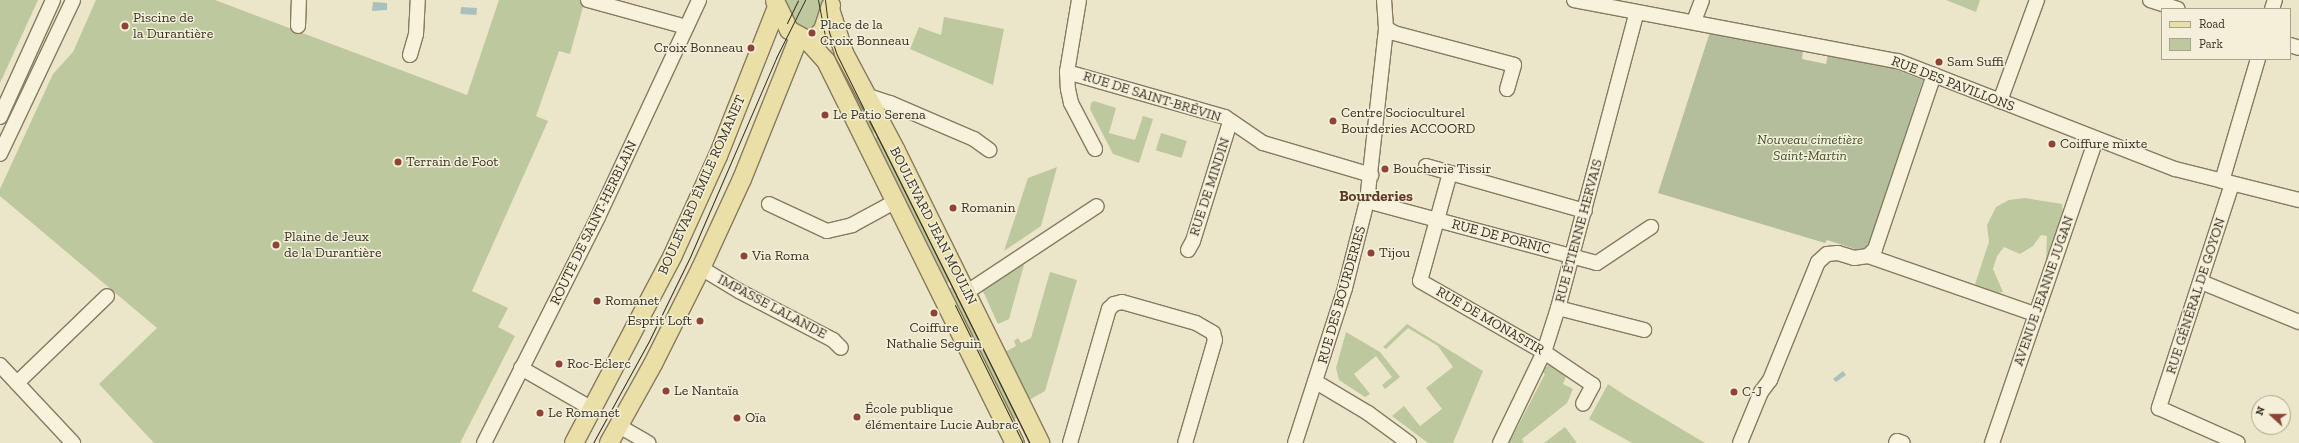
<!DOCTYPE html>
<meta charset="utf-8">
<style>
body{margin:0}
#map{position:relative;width:2299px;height:443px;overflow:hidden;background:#ebe6ca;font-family:"Zilla Slab",serif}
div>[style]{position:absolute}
.green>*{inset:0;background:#bdc89e;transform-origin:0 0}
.cemetery>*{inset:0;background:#b5be9c}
.water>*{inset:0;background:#aac0bd;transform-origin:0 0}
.roads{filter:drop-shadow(1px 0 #867a60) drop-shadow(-1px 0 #867a60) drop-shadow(0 1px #867a60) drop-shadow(0 -1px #867a60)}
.minor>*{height:14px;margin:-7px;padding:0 7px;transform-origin:7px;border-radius:7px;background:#f6f2dc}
.major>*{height:18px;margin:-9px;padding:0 9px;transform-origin:9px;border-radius:9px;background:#eadfa6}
.tram>*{height:1px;margin:-0.5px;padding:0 0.5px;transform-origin:0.5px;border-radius:0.5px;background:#383022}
.dots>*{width:11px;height:11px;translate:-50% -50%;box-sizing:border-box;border:2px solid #f3efd9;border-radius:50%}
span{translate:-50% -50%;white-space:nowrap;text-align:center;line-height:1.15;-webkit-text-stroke:3px #f3efd9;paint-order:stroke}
.poi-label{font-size:14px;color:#383022}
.left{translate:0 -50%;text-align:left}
.right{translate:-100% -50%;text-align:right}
.street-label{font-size:14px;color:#383022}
.park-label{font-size:14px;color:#42522a;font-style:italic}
.neighbourhood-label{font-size:15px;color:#603a25;font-weight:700}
.legend{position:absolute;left:2161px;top:8px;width:130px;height:52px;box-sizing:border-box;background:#f3efd9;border:1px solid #a8a390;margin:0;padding:5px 7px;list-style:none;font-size:12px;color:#383022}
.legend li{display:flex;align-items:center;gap:8px;height:20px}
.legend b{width:20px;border:1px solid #a8a390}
.north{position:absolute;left:2251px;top:395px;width:40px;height:40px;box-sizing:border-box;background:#f3efd9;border:1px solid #a8a390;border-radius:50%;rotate:291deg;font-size:11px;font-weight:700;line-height:16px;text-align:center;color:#383022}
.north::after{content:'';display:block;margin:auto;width:14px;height:18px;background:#8f4235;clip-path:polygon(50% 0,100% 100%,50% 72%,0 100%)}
</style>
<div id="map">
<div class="green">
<div style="clip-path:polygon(0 0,38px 0,0 83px)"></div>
<div style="clip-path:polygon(96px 0,215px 0,467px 95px,499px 0,585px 0,570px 54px,559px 51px,536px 116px,548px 121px,472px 291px,508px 308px,498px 327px,515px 336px,460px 443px,154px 443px,99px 384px,157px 328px,0 196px,0 189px,53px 74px,73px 52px)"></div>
<div style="clip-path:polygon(781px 0,826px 0,818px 25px,813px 29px,805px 30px,797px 28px)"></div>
<div style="clip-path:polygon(1946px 0,1980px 0,1976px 12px)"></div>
<div style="clip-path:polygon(944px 17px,1004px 29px,993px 85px,910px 49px,919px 27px,941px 35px)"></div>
<div style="clip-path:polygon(839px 45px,879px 130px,868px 136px,825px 52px)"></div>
<div style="clip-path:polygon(1094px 101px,1116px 108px,1109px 133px,1135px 140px,1143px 116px,1153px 119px,1139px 163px,1113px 154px,1090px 109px,1091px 103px)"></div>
<div style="left:1161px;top:133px;width:27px;height:18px;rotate:17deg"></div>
<div style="left:881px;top:135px;width:162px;height:13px;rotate:64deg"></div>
<div style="clip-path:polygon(1057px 167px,1041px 226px,1004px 251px,1028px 178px)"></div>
<div style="clip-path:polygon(2025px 198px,2062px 204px,2063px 213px,2055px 240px,2046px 261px,2047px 236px,2041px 235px,2033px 246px,2020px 254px,2004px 247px,1997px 256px,1993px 269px,2003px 292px,1993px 294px,1975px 284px,1989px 242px,1987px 225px,1996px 207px,2009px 200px)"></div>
<div style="clip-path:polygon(1019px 264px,1024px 265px,1009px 319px,998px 324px,982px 289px)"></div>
<div style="clip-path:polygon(1050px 272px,1077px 280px,1045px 391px,1029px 400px,1005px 352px,1016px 346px,1014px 341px,1018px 338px,1021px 343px,1031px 338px)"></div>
<div style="left:956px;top:285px;width:146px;height:13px;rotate:64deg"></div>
<div style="clip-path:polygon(1407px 324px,1483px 371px,1453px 443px,1428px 443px,1392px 416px,1404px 406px,1420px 426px,1442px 409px,1426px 388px,1453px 367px,1438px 346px,1408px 328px,1386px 349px,1383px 347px)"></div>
<div style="clip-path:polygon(1346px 332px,1380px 352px,1400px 377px,1385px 389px,1382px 385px,1392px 377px,1376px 356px,1354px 374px,1370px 394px,1365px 397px,1339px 380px,1336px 368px)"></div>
<div style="clip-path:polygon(1550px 363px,1567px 374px,1563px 384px,1573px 389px,1567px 403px,1522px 439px,1524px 443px,1509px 443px,1545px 374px,1542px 372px)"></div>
<div style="clip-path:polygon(1608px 384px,1626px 396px,1705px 443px,1632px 443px,1589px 419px)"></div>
<div style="clip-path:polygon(1565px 427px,1577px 443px,1544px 443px)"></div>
</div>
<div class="cemetery">
<div style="clip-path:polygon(1710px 32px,1803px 50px,1802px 59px,1826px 64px,1828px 55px,1892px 68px,1923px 80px,1869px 246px,1858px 250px,1827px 240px,1825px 243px,1658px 193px)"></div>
</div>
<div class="water">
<div style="clip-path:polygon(373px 2px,387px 3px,387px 10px,372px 11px)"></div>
<div style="left:461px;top:7px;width:16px;height:7px;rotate:4deg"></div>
<div style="clip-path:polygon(1843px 371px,1846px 375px,1836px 382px,1833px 379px)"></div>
</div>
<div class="roads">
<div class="minor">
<div style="left:588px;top:0;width:102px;rotate:15.4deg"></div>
<div style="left:1079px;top:0;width:73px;rotate:99.5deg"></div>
<div style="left:1067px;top:72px;width:17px;rotate:87deg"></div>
<div style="left:1068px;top:89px;width:14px;rotate:78deg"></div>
<div style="left:1071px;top:103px;width:52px;rotate:62.4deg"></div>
<div style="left:1574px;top:0;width:330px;rotate:10.7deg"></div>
<div style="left:1898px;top:61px;width:297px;rotate:21.3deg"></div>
<div style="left:2175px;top:169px;width:128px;rotate:14deg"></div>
<div style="left:2150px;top:0;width:29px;rotate:18deg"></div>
<div style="left:2272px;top:9px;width:9px;rotate:-72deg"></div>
<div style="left:1694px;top:21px;width:22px;rotate:-69deg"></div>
<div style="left:298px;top:26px;width:26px;rotate:-88deg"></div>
<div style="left:1386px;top:28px;width:9px;rotate:32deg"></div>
<div style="left:1394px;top:33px;width:124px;rotate:14.9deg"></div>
<div style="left:1514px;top:65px;width:25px;rotate:106deg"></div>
<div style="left:2290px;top:45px;width:9px;rotate:18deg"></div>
<div style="left:410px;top:55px;width:22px;rotate:-74deg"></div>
<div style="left:416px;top:34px;width:34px;rotate:-87deg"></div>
<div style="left:1067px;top:72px;width:164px;rotate:15.9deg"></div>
<div style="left:1225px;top:117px;width:46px;rotate:34.4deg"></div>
<div style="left:1263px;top:143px;width:113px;rotate:16.5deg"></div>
<div style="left:866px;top:98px;width:5px;rotate:-11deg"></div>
<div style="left:871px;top:97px;width:20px;rotate:18deg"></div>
<div style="left:890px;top:103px;width:91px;rotate:23.2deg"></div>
<div style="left:974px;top:139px;width:19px;rotate:36deg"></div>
<div style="left:2000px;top:101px;width:108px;rotate:-69.9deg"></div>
<div style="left:0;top:117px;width:128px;rotate:-65.6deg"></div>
<div style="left:0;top:154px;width:170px;rotate:-64.6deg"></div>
<div style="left:1426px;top:166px;width:165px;rotate:15.8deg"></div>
<div style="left:1450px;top:173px;width:112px;rotate:105.5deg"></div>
<div style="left:1420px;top:281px;width:143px;rotate:29.8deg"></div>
<div style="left:1544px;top:352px;width:59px;rotate:34deg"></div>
<div style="left:1593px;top:385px;width:21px;rotate:118deg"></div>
<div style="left:2222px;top:181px;width:127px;rotate:-73.6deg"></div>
<div style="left:2232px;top:184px;width:236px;rotate:108.1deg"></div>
<div style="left:2159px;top:408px;width:86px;rotate:23.9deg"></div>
<div style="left:1367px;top:201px;width:238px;rotate:15.1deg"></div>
<div style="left:1597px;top:263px;width:65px;rotate:-33.7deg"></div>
<div style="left:769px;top:204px;width:64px;rotate:25deg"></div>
<div style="left:827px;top:231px;width:26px;rotate:-13deg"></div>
<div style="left:852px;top:225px;width:50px;rotate:-28.6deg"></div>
<div style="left:1188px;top:250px;width:10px;rotate:-61deg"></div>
<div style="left:1193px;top:241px;width:125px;rotate:-72.7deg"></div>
<div style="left:1868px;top:256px;width:177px;rotate:19.2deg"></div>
<div style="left:701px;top:268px;width:44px;rotate:31.2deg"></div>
<div style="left:739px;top:291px;width:106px;rotate:27.5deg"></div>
<div style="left:833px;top:340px;width:11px;rotate:45deg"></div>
<div style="left:2201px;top:282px;width:106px;rotate:22.2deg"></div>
<div style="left:964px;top:294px;width:159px;rotate:-33.5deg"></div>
<div style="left:1558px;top:308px;width:89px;rotate:14.3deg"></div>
<div style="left:0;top:365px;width:107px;rotate:46.9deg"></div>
<div style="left:521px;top:368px;width:84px;rotate:29.9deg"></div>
<div style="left:1316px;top:382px;width:61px;rotate:30.8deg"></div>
<div style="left:1368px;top:413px;width:51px;rotate:36.2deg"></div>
<div style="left:17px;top:383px;width:125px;rotate:-44deg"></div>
<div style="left:619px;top:426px;width:34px;rotate:30deg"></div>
<div style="left:484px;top:443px;width:253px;rotate:-63.2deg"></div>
<div style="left:598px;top:217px;width:239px;rotate:-65deg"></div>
<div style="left:1070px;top:443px;width:140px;rotate:-73.8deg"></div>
<div style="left:1109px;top:309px;width:7px;rotate:-45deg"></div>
<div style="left:1114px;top:304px;width:8px;rotate:-14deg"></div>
<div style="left:1122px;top:302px;width:77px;rotate:15.8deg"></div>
<div style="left:1196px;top:323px;width:20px;rotate:30deg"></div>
<div style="left:1213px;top:333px;width:7px;rotate:74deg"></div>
<div style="left:1215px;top:340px;width:107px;rotate:106.2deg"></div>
<div style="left:1295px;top:443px;width:163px;rotate:-72.1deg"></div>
<div style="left:1345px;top:288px;width:90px;rotate:-75.8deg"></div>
<div style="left:1367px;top:201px;width:174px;rotate:-83.7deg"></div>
<div style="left:1386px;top:28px;width:28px;rotate:-94deg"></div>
<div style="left:1500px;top:443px;width:101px;rotate:-64.2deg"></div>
<div style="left:1544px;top:352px;width:46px;rotate:-72.3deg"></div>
<div style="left:1558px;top:308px;width:306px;rotate:-75.1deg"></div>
<div style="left:1740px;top:443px;width:55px;rotate:-67.6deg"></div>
<div style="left:1761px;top:392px;width:15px;rotate:-53deg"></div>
<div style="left:1770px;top:380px;width:127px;rotate:-67.9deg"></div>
<div style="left:1818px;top:262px;width:12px;rotate:-42deg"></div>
<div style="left:1827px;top:254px;width:11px;rotate:-5deg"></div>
<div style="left:1838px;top:253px;width:17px;rotate:17deg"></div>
<div style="left:1854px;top:258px;width:14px;rotate:-8deg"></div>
<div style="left:1868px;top:256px;width:10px;rotate:-45deg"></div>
<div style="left:1875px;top:249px;width:184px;rotate:-71.3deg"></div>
<div style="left:1896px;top:443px;width:2px;rotate:-63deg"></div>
<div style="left:1897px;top:441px;width:6px;rotate:18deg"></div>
<div style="left:1992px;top:443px;width:320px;rotate:-71.1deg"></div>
</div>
<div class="major">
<div style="left:775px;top:1px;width:32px;rotate:64deg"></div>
<div style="left:789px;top:30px;width:21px;rotate:29deg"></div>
<div style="left:807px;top:40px;width:8px;rotate:-14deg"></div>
<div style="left:815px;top:38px;width:11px;rotate:-45deg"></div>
<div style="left:823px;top:30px;width:26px;rotate:-72deg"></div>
<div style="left:830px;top:9px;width:46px;rotate:72.3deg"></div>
<div style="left:844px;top:53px;width:111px;rotate:62deg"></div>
<div style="left:896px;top:151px;width:326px;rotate:63.7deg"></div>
<div style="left:807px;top:40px;width:28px;rotate:48deg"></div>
<div style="left:826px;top:61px;width:426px;rotate:63.7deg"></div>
<div style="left:574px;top:443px;width:212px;rotate:-62.2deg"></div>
<div style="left:673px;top:255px;width:109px;rotate:-65.6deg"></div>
<div style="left:718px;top:156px;width:160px;rotate:-68.4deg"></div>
<div style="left:609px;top:443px;width:90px;rotate:-60.9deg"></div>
<div style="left:653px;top:364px;width:107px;rotate:-63.4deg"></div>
<div style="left:701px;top:268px;width:98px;rotate:-65.3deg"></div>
<div style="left:742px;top:179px;width:153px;rotate:-68.1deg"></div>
</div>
</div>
<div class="tram">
<div style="left:818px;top:0;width:42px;rotate:79deg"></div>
<div style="left:825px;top:0;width:32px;rotate:83deg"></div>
<div style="left:829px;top:32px;width:24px;rotate:71deg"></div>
<div style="left:837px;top:55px;width:433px;rotate:63.6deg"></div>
<div style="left:787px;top:23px;width:25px;rotate:-64deg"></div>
<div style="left:955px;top:305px;width:154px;rotate:63.8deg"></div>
<div style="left:593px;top:443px;width:116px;rotate:-61.2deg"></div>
<div style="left:649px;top:341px;width:93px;rotate:-64deg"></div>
<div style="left:690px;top:257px;width:217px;rotate:-66.6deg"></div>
<div style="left:776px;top:58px;width:65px;rotate:-63.4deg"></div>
</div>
<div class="dots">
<div style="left:125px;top:26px;background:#8f4235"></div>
<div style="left:812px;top:33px;background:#8f4235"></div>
<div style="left:751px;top:48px;background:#8f4235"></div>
<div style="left:1939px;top:62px;background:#8f4235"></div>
<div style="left:825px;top:115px;background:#8f4235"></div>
<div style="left:1333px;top:121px;background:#8f4235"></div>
<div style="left:2052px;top:144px;background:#8f4235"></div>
<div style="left:398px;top:162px;background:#8f4235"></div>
<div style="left:1385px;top:169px;background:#8f4235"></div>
<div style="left:953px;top:208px;background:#8f4235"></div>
<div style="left:276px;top:245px;background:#8f4235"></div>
<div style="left:1371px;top:253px;background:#8f4235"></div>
<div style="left:744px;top:256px;background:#8f4235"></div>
<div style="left:597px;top:301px;background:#8f4235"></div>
<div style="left:934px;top:313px;background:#8f4235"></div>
<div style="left:700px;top:321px;background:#8f4235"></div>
<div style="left:559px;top:364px;background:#8f4235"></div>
<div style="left:666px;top:391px;background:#8f4235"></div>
<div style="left:1734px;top:392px;background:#8f4235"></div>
<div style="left:540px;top:413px;background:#8f4235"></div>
<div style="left:857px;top:417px;background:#8f4235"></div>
<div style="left:737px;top:418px;background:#8f4235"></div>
</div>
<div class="poi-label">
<span class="left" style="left:133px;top:26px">Piscine de<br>la Durantière</span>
<span class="left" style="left:820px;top:33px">Place de la<br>Croix Bonneau</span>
<span class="right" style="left:743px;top:48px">Croix Bonneau</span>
<span class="left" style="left:1947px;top:62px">Sam Suffi</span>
<span class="left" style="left:1341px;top:121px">Centre Socioculturel<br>Bourderies ACCOORD</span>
<span class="left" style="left:833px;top:115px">Le Patio Serena</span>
<span class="left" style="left:2060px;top:144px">Coiffure mixte</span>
<span class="left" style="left:406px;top:162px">Terrain de Foot</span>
<span class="left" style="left:1393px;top:169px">Boucherie Tissir</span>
<span class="left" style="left:961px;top:208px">Romanin</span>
<span class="left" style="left:284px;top:245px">Plaine de Jeux<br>de la Durantière</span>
<span class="left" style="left:1379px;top:253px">Tijou</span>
<span class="left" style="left:752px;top:256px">Via Roma</span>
<span class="left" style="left:605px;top:301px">Romanet</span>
<span class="right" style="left:692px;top:321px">Esprit Loft</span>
<span style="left:934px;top:336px">Coiffure<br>Nathalie Seguin</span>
<span class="left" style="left:567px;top:364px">Roc-Eclerc</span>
<span class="left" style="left:674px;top:391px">Le Nantaïa</span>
<span class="left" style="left:1742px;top:392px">C-J</span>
<span class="left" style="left:865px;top:417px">École publique<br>élémentaire Lucie Aubrac</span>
<span class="left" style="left:548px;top:413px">Le Romanet</span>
<span class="left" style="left:745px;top:418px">Oïa</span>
</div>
<div class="street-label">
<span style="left:1953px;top:84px;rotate:21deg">RUE DES PAVILLONS</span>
<span style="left:1152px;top:97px;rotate:17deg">RUE DE SAINT-BRÉVIN</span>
<span style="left:702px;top:185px;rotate:-66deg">BOULEVARD ÉMILE ROMANET</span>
<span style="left:1210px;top:187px;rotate:-72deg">RUE DE MINDIN</span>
<span style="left:594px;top:223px;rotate:-64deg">ROUTE DE SAINT-HERBLAIN</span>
<span style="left:933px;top:226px;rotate:63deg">BOULEVARD JEAN MOULIN</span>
<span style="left:1579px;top:231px;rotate:-75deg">RUE ÉTIENNE HERVAIS</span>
<span style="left:1501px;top:237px;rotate:15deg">RUE DE PORNIC</span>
<span style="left:2044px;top:291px;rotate:-71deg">AVENUE JEANNE JUGAN</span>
<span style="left:1342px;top:295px;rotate:-74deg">RUE DES BOURDERIES</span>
<span style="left:2196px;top:296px;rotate:-72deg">RUE GÉNÉRAL DE GOYON</span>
<span style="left:772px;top:307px;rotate:28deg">IMPASSE LALANDE</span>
<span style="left:1490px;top:321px;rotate:30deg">RUE DE MONASTIR</span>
</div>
<div class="park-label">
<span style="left:1810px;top:148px">Nouveau cimetière<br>Saint-Martin</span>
</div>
<div class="neighbourhood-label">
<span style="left:1376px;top:197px">Bourderies</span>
</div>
<ul class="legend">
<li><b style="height:5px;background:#eadfa6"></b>Road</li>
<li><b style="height:11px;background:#bdc89e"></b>Park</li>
</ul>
<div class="north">N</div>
</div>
